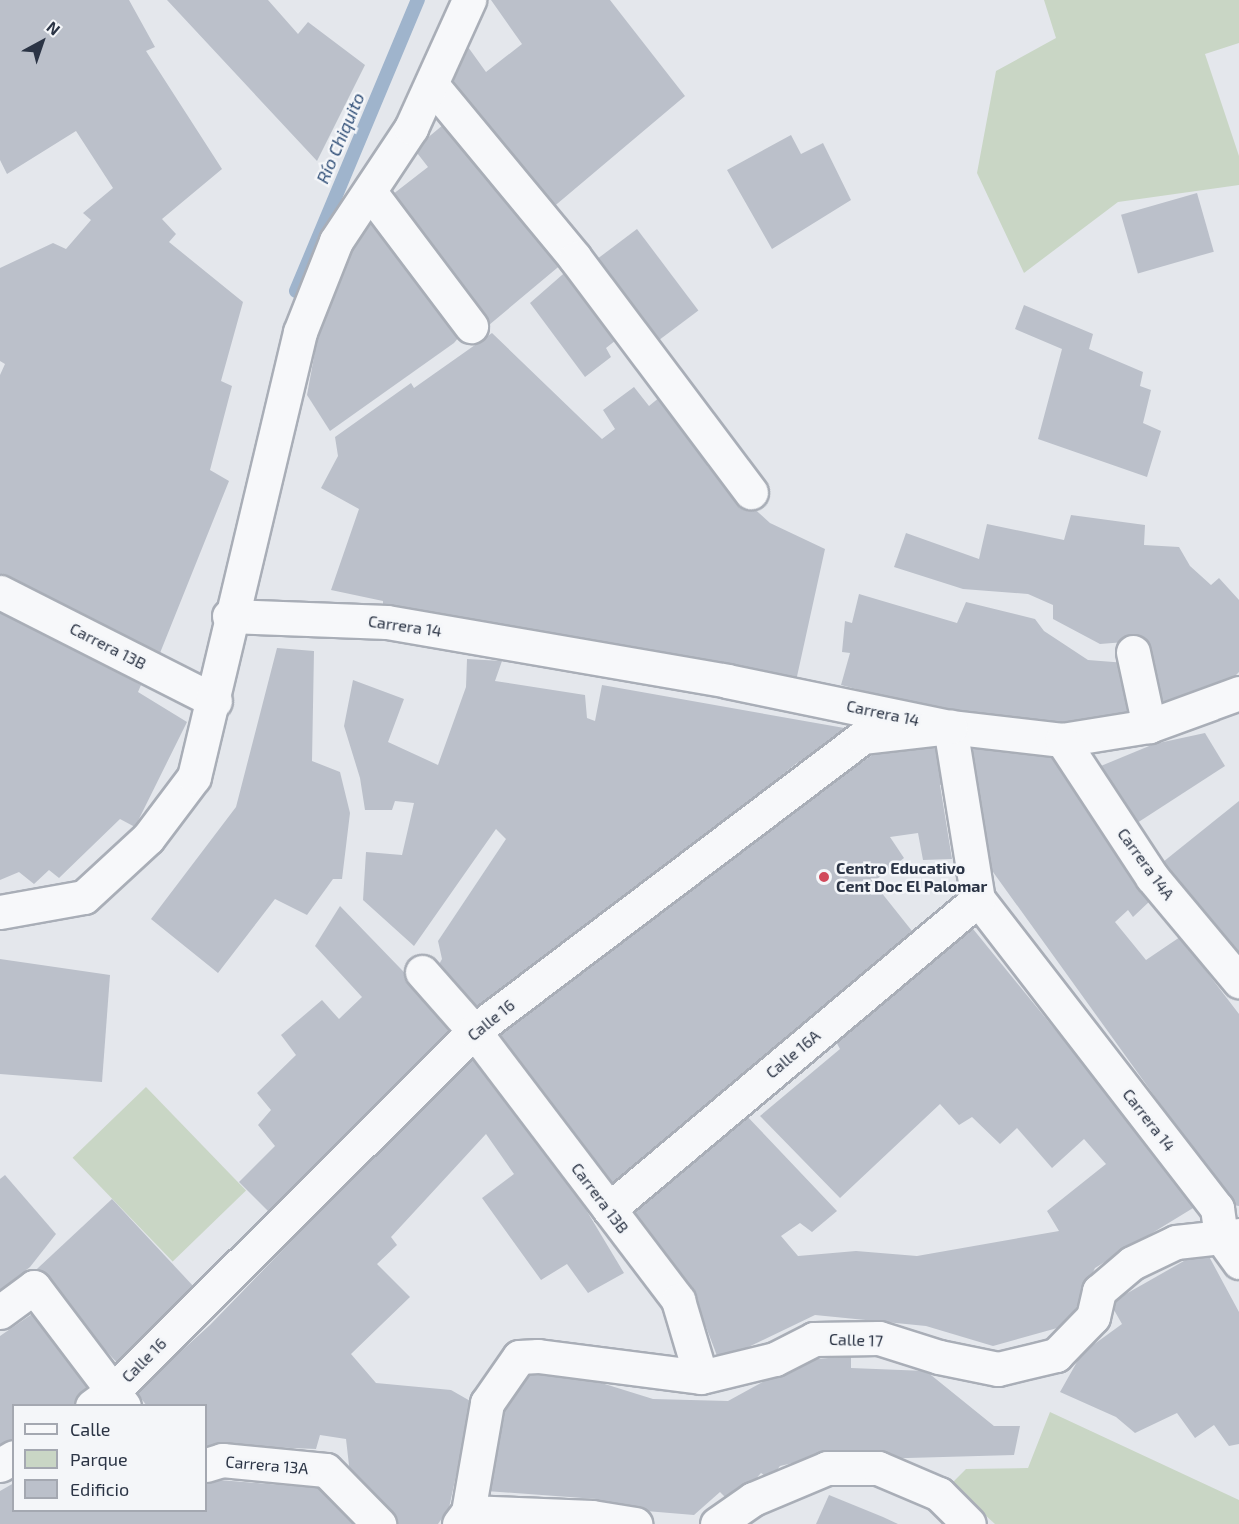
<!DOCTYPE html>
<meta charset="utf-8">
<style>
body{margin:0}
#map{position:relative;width:1239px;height:1524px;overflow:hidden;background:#e4e7ec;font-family:"Exo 2",sans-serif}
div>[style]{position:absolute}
.green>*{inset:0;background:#c9d6c5;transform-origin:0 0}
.stream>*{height:14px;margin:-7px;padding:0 7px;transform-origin:7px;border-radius:7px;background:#9fb4cc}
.building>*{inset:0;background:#bbc0ca;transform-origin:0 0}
.roads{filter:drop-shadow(2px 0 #a9aeb7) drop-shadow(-2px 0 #a9aeb7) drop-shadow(0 2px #a9aeb7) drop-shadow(0 -2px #a9aeb7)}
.minor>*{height:33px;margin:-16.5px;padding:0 16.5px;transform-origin:16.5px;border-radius:16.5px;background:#f7f8fa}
.dots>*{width:16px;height:16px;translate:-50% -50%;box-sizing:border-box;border:3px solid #f4f6f9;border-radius:50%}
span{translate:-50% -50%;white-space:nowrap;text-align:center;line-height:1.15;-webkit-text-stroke:5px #f4f6f9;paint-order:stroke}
.street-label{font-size:16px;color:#2b3445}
.poi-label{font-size:16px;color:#2b3445;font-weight:700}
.left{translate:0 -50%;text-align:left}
.water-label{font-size:18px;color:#34527a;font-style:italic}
.legend{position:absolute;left:12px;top:1404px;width:195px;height:108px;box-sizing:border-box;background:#f4f6f9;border:2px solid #a4a8b1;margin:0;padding:8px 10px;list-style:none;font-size:18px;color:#2b3445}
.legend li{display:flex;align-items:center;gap:12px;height:30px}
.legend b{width:30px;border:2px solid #a4a8b1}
.north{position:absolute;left:12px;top:12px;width:60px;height:60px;-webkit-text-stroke:4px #f4f6f9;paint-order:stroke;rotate:40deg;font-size:16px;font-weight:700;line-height:24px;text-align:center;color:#2b3445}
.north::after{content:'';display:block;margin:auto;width:21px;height:27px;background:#2b3445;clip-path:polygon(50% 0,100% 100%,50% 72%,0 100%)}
</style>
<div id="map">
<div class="green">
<div style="clip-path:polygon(1044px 0,1239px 0,1239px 43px,1205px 54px,1239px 156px,1239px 185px,1118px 202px,1024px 273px,977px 173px,996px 71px,1056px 38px)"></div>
<div style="left:146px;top:1087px;width:144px;height:102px;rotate:46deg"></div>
<div style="clip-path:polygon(1050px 1412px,1239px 1500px,1239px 1524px,995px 1524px,951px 1484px,966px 1469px,1028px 1468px)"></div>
</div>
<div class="stream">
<div style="left:296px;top:291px;width:316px;rotate:-67.3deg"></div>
</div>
<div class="building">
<div style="clip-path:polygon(0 0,129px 0,155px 47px,146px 51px,222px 169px,162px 219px,176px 234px,169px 242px,243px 302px,221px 381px,232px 386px,210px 470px,229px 481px,158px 658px,0 577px,0 375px,5px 364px,0 361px,0 268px,53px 243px,66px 249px,91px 220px,83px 213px,113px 188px,76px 131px,7px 174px,0 160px)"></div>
<div style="clip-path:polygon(167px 0,268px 0,298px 34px,308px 22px,365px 65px,317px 161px)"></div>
<div style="clip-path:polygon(491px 0,610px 0,685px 96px,551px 209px,447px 82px,468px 47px,486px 72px,522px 44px)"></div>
<div style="clip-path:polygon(449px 120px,563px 263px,489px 325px,388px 198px,428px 167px,414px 149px)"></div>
<div style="clip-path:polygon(791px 135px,801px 154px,823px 143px,851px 200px,772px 249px,727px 170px)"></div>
<div style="left:1197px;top:193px;width:61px;height:79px;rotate:74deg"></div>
<div style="clip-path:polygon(372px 208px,464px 331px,454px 343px,330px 431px,307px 395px,325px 297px)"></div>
<div style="left:637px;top:229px;width:102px;height:55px;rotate:53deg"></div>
<div style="clip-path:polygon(570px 268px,621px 336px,606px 348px,611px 357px,585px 377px,530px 303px)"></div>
<div style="clip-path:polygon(1024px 305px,1093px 334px,1089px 349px,1143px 372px,1140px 386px,1151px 390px,1143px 423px,1161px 431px,1147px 477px,1038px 439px,1062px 349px,1015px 329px)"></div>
<div style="clip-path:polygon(492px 333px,602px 439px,615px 429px,603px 410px,634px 387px,649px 406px,666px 392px,700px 443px,708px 467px,770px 523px,825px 549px,796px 681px,411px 609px,409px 616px,383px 610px,383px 601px,331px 590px,359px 509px,321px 488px,338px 456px,335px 437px,411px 383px,414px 388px)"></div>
<div style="clip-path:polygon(1071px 515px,1145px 525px,1144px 545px,1179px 547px,1190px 566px,1211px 585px,1219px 578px,1239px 600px,1239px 672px,1224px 687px,1159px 709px,1138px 641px,1100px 644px,1053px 619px,1053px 605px,1028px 594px,963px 589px,894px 567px,906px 533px,979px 559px,987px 524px,1064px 540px)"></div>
<div style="clip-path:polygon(859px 594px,957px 623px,966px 602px,1035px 619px,1044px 631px,1088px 660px,1126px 663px,1130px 715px,1038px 724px,959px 716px,841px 685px,850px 653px,842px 652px,845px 621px,852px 623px)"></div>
<div style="clip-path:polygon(0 609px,141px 685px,138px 692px,187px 722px,135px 827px,120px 819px,59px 878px,49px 870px,34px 884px,19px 872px,0 880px)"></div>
<div style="clip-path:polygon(277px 648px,314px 651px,312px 761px,340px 772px,350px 813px,342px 879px,333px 879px,307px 915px,275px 899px,218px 973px,151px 919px,236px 807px)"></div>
<div style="clip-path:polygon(467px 659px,502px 661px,495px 681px,585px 695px,587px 718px,595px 721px,602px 685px,850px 729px,797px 763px,481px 1015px,436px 970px,442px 959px,438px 941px,506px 839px,496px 829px,414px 946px,363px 900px,366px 852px,402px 855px,414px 803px,395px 801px,392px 810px,365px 810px,360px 778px,344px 726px,353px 680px,404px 699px,388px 742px,438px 765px,466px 687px)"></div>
<div style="clip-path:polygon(1205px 733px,1225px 766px,1137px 823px,1096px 768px,1154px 744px)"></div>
<div style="clip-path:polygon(938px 744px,948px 783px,940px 785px,952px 859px,923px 860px,918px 833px,890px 837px,904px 858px,873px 882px,916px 936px,613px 1193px,495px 1034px,739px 848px,878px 751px)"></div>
<div style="clip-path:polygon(963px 747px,1052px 750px,1151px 900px,1133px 917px,1128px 910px,1115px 922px,1146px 960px,1180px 937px,1239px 1014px,1239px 1206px,1233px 1205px,988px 865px)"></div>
<div style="clip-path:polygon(1239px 801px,1239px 959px,1163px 862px)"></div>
<div style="clip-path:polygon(340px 906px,459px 1029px,271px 1214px,239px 1182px,275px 1146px,258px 1125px,271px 1110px,257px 1093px,296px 1055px,281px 1035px,322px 1000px,339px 1019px,362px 997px,315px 946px)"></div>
<div style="clip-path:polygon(969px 924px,1198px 1205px,1095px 1268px,1068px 1325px,993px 1346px,926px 1326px,815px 1315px,719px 1361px,692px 1290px,625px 1214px,744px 1113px,837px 1211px,812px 1232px,800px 1223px,781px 1236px,798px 1256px,856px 1251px,917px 1256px,1059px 1231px,1047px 1211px,1106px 1164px,1084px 1139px,1052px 1168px,1017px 1128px,1000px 1144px,972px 1117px,959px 1125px,940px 1104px,840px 1198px,760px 1116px,840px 1049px,834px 1038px)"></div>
<div style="clip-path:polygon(0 959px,110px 975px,102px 1082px,0 1074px)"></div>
<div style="clip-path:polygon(480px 1052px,585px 1208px,624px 1273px,588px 1293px,567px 1264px,541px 1280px,482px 1198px,514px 1174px,486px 1134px,391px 1237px,397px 1245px,377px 1264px,410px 1297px,351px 1354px,376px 1383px,451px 1390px,472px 1402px,449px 1508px,438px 1524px,397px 1524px,351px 1483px,346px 1439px,320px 1435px,316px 1449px,216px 1445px,206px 1450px,206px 1406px,147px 1406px,136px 1392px,210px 1325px,423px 1105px)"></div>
<div style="clip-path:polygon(5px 1175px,56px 1234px,30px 1267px,0 1291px,0 1179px)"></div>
<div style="left:112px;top:1199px;width:124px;height:108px;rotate:47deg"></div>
<div style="clip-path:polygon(1205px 1249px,1239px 1312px,1239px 1444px,1229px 1446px,1214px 1425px,1195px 1438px,1177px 1413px,1135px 1433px,1116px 1417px,1060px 1392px,1082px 1353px,1122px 1324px,1110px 1303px)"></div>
<div style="clip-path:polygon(38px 1310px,96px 1390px,71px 1406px,14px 1406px,14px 1443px,0 1452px,0 1336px)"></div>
<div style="clip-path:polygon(851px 1356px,851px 1368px,926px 1371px,994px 1426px,1020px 1426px,1014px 1455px,801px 1461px,780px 1466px,770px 1479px,761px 1473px,733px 1505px,720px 1492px,694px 1515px,610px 1508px,596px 1499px,486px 1491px,490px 1445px,519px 1376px,563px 1371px,653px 1399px,728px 1401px,779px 1373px,794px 1371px,794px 1361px)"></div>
<div style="clip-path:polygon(219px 1480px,319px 1488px,361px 1524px,0 1524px,0 1491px,14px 1483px,14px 1510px,206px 1510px,206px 1483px)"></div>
<div style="clip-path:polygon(829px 1495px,883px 1517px,898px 1524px,816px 1524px)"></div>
</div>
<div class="roads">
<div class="minor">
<div style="left:432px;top:85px;width:224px;rotate:50.4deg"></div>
<div style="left:575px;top:258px;width:293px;rotate:53.1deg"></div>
<div style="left:370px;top:192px;width:168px;rotate:53deg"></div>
<div style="left:0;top:592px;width:241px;rotate:26.9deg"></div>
<div style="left:229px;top:616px;width:158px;rotate:2.2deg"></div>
<div style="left:387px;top:622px;width:345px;rotate:9.8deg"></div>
<div style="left:727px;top:681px;width:228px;rotate:11.7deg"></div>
<div style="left:950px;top:727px;width:113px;rotate:6.6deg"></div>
<div style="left:1062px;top:740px;width:88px;rotate:-9.1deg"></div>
<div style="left:1149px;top:726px;width:96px;rotate:-20.1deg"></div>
<div style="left:1133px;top:652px;width:76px;rotate:77.8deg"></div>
<div style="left:950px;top:727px;width:174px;rotate:80.8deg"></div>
<div style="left:978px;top:899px;width:391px;rotate:52.3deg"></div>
<div style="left:1217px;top:1208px;width:29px;rotate:82deg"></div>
<div style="left:1221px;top:1237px;width:31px;rotate:54deg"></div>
<div style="left:1062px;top:740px;width:164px;rotate:56.7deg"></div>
<div style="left:1152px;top:877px;width:136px;rotate:50.1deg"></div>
<div style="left:0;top:912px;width:85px;rotate:-10.1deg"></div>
<div style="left:84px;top:897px;width:87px;rotate:-42.7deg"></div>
<div style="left:148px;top:838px;width:76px;rotate:-53deg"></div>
<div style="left:194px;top:777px;width:457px;rotate:-76.6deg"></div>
<div style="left:300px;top:332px;width:98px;rotate:-68.4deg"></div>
<div style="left:336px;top:241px;width:136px;rotate:-56.4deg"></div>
<div style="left:411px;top:128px;width:141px;rotate:-65.6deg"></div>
<div style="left:422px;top:972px;width:79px;rotate:48.6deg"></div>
<div style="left:474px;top:1031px;width:338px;rotate:52.8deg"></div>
<div style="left:678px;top:1300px;width:80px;rotate:73.4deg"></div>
<div style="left:609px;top:1209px;width:482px;rotate:-40deg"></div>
<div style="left:0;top:1312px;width:42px;rotate:-36.3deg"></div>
<div style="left:34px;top:1287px;width:149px;rotate:52.9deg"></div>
<div style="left:92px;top:1406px;width:26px;rotate:-36deg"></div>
<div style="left:113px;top:1391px;width:510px;rotate:-44.92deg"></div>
<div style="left:474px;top:1031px;width:488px;rotate:-37.1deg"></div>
<div style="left:863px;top:737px;width:88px;rotate:-6.6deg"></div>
<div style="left:0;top:1465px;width:16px;rotate:-30deg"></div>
<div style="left:206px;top:1465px;width:17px;rotate:-17deg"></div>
<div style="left:222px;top:1460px;width:104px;rotate:5.5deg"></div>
<div style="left:326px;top:1470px;width:76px;rotate:45.5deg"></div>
<div style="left:468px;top:1512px;width:124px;rotate:2.3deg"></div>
<div style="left:592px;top:1517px;width:44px;rotate:9.2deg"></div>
<div style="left:459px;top:1524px;width:15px;rotate:-53deg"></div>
<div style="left:468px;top:1512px;width:111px;rotate:-80.1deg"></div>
<div style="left:487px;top:1403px;width:56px;rotate:-55.2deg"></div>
<div style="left:519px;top:1357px;width:19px;rotate:-3deg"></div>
<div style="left:538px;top:1356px;width:164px;rotate:7.3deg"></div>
<div style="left:701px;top:1377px;width:76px;rotate:-13.7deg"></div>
<div style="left:775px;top:1359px;width:44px;rotate:-27.1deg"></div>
<div style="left:814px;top:1339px;width:65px;rotate:-0.9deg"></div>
<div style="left:879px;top:1338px;width:63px;rotate:17.6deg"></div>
<div style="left:939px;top:1357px;width:60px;rotate:11.5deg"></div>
<div style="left:998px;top:1369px;width:60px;rotate:-13.6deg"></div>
<div style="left:1056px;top:1355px;width:53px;rotate:-45.8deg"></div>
<div style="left:1093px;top:1317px;width:27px;rotate:-77deg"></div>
<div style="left:1099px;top:1291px;width:43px;rotate:-40.3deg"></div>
<div style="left:1132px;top:1263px;width:49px;rotate:-25.5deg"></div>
<div style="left:1176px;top:1242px;width:63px;rotate:-6.3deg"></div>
<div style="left:717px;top:1524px;width:44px;rotate:-34.8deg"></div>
<div style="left:753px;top:1499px;width:80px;rotate:-22.7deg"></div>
<div style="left:827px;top:1468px;width:51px"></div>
<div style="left:878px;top:1468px;width:66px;rotate:23.1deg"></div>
<div style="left:939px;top:1494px;width:42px;rotate:45deg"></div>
</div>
</div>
<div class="dots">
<div style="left:824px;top:877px;background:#d1495b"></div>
</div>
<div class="street-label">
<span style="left:405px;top:626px;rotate:8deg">Carrera 14</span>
<span style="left:108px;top:646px;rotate:27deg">Carrera 13B</span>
<span style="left:883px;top:713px;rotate:12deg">Carrera 14</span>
<span style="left:1146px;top:864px;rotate:54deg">Carrera 14A</span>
<span style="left:491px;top:1020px;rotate:-39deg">Calle 16</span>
<span style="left:793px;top:1054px;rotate:-40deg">Calle 16A</span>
<span style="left:1149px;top:1120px;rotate:52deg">Carrera 14</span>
<span style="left:600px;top:1198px;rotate:53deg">Carrera 13B</span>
<span style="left:856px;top:1340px;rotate:2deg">Calle 17</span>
<span style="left:144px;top:1360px;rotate:-45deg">Calle 16</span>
<span style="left:267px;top:1465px;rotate:5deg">Carrera 13A</span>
</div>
<div class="poi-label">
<span class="left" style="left:836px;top:877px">Centro Educativo<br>Cent Doc El Palomar</span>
</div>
<div class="water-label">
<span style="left:340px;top:138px;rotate:-67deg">Río Chiquito</span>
</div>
<ul class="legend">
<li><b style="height:8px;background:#f7f8fa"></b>Calle</li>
<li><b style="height:16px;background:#c9d6c5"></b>Parque</li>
<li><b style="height:16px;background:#bbc0ca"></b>Edificio</li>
</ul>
<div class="north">N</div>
</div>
